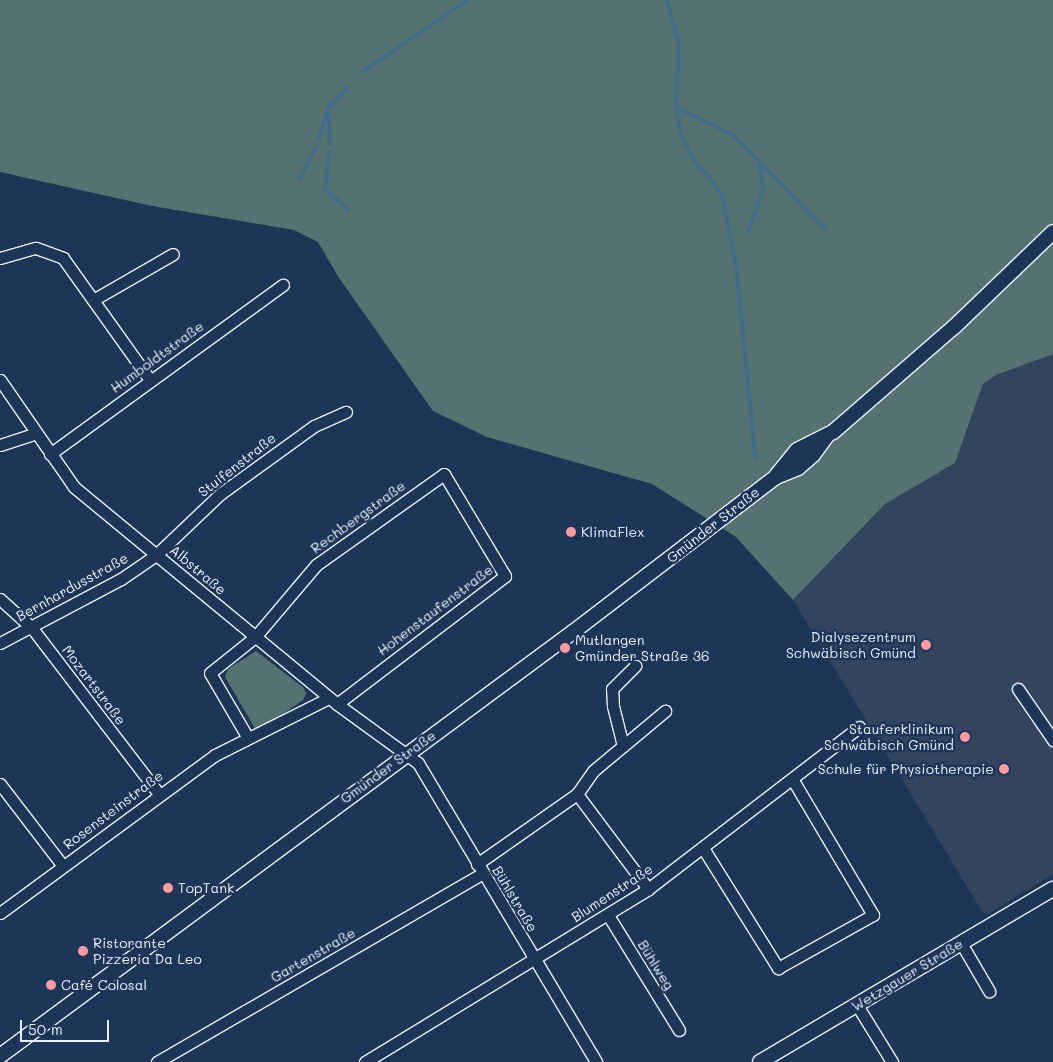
<!DOCTYPE html>
<meta charset="utf-8">
<style>
body{margin:0}
#map{position:relative;width:1053px;height:1062px;overflow:hidden;background:#1d3557;font-family:Mali,sans-serif}
div>[style]{position:absolute}
.built>*{inset:0;background:#33445e}
.green>*{inset:0;background:#557270}
.stream>*{height:4px;margin:-2px;padding:0 2px;transform-origin:2px;border-radius:2px;background:#416d88}
.roads{filter:drop-shadow(1px 0 #e8f1f8) drop-shadow(-1px 0 #e8f1f8) drop-shadow(0 1px #e8f1f8) drop-shadow(0 -1px #e8f1f8)}
.minor>*{height:11px;margin:-5.5px;padding:0 5.5px;transform-origin:5.5px;border-radius:5.5px;background:#1d3557}
.tertiary>*{height:14px;margin:-7px;padding:0 7px;transform-origin:7px;border-radius:7px;background:#1d3557}
.dots>*{width:14px;height:14px;translate:-50% -50%;box-sizing:border-box;border:2px solid #1d3557;border-radius:50%}
span{translate:-50% -50%;white-space:nowrap;text-align:center;line-height:1.15;-webkit-text-stroke:5px #1d3557;paint-order:stroke}
.street-label{font-size:14px;color:#e8f1f8}
.poi-label{font-size:14px;color:#e8f1f8}
.left{translate:0 -50%;text-align:left}
.right{translate:-100% -50%;text-align:right}
.scale{position:absolute;left:20px;top:1020px;width:89px;height:22px;box-sizing:border-box;border:2px solid #e8f1f8;border-top:0;padding-left:6px;font-size:15px;line-height:18px;white-space:nowrap;color:#e8f1f8;-webkit-text-stroke:4px #1d3557;paint-order:stroke}
</style>
<div id="map">
<div class="built">
<div style="clip-path:polygon(1053px 354px,1053px 874px,988px 914px,983px 913px,793px 600px,885px 504px,955px 463px,983px 384px,996px 375px)"></div>
</div>
<div class="green">
<div style="clip-path:polygon(0 0,1053px 0,1053px 354px,996px 375px,983px 384px,955px 463px,885px 504px,793px 600px,736px 537px,652px 484px,487px 437px,433px 411px,339px 278px,318px 242px,294px 230px,152px 206px,0 172px)"></div>
<div style="clip-path:polygon(256px 651px,304px 688px,306px 694px,303px 700px,257px 732px,225px 677px,228px 669px)"></div>
</div>
<div class="stream">
<div style="left:667px;top:0;width:47px;rotate:75.1deg"></div>
<div style="left:679px;top:45px;width:62px;rotate:92.8deg"></div>
<div style="left:676px;top:107px;width:28px;rotate:80deg"></div>
<div style="left:681px;top:135px;width:31px;rotate:63deg"></div>
<div style="left:695px;top:163px;width:19px;rotate:43deg"></div>
<div style="left:709px;top:176px;width:23px;rotate:56deg"></div>
<div style="left:722px;top:195px;width:71px;rotate:78.7deg"></div>
<div style="left:736px;top:265px;width:193px;rotate:84.3deg"></div>
<div style="left:363px;top:71px;width:127px;rotate:-34.1deg"></div>
<div style="left:676px;top:107px;width:64px;rotate:26.2deg"></div>
<div style="left:733px;top:135px;width:132px;rotate:45.6deg"></div>
<div style="left:319px;top:139px;width:27px;rotate:-73deg"></div>
<div style="left:330px;top:144px;width:36px;rotate:-93deg"></div>
<div style="left:328px;top:108px;width:28px;rotate:-46deg"></div>
<div style="left:329px;top:152px;width:37px;rotate:96deg"></div>
<div style="left:325px;top:189px;width:31px;rotate:42deg"></div>
<div style="left:299px;top:180px;width:37px;rotate:-63deg"></div>
<div style="left:748px;top:232px;width:45px;rotate:-70.3deg"></div>
<div style="left:763px;top:190px;width:26px;rotate:-97deg"></div>
</div>
<div class="roads">
<div class="minor">
<div style="left:0;top:258px;width:37px;rotate:-16deg"></div>
<div style="left:36px;top:248px;width:29px;rotate:20deg"></div>
<div style="left:63px;top:258px;width:150px;rotate:54.5deg"></div>
<div style="left:93px;top:300px;width:92px;rotate:-29.9deg"></div>
<div style="left:0;top:380px;width:130px;rotate:55.3deg"></div>
<div style="left:74px;top:487px;width:341px;rotate:39.5deg"></div>
<div style="left:337px;top:704px;width:100px;rotate:36.1deg"></div>
<div style="left:418px;top:763px;width:348px;rotate:59.2deg"></div>
<div style="left:0;top:445px;width:38px;rotate:-18deg"></div>
<div style="left:50px;top:454px;width:288px;rotate:-36deg"></div>
<div style="left:0;top:599px;width:43px;rotate:42.2deg"></div>
<div style="left:32px;top:628px;width:209px;rotate:52.6deg"></div>
<div style="left:0;top:643px;width:137px;rotate:-27.9deg"></div>
<div style="left:121px;top:579px;width:42px;rotate:-34.4deg"></div>
<div style="left:156px;top:555px;width:88px;rotate:-43.6deg"></div>
<div style="left:220px;top:494px;width:116px;rotate:-35.9deg"></div>
<div style="left:314px;top:426px;width:35px;rotate:-24deg"></div>
<div style="left:1018px;top:689px;width:62px;rotate:55.5deg"></div>
<div style="left:248px;top:738px;width:75px;rotate:-120.3deg"></div>
<div style="left:210px;top:673px;width:58px;rotate:-38.7deg"></div>
<div style="left:255px;top:637px;width:94px;rotate:-49.7deg"></div>
<div style="left:316px;top:565px;width:157px;rotate:-35.4deg"></div>
<div style="left:444px;top:474px;width:119px;rotate:59.1deg"></div>
<div style="left:505px;top:576px;width:211px;rotate:142.7deg"></div>
<div style="left:623px;top:746px;width:55px;rotate:-39.8deg"></div>
<div style="left:0;top:784px;width:103px;rotate:52.5deg"></div>
<div style="left:577px;top:794px;width:119px;rotate:53.2deg"></div>
<div style="left:703px;top:848px;width:142px;rotate:58deg"></div>
<div style="left:778px;top:968px;width:109px;rotate:-29.2deg"></div>
<div style="left:873px;top:915px;width:157px;rotate:-120.7deg"></div>
<div style="left:477px;top:864px;width:122px;rotate:-35deg"></div>
<div style="left:577px;top:794px;width:28px;rotate:-55deg"></div>
<div style="left:593px;top:771px;width:39px;rotate:-40deg"></div>
<div style="left:623px;top:746px;width:41px;rotate:-104deg"></div>
<div style="left:613px;top:706px;width:17px;rotate:-93deg"></div>
<div style="left:612px;top:689px;width:33px;rotate:-45deg"></div>
<div style="left:0;top:913px;width:267px;rotate:-36.3deg"></div>
<div style="left:215px;top:755px;width:127px;rotate:-26.6deg"></div>
<div style="left:608px;top:915px;width:135px;rotate:58.3deg"></div>
<div style="left:961px;top:943px;width:56px;rotate:59.7deg"></div>
<div style="left:857px;top:1005px;width:67px;rotate:58.4deg"></div>
<div style="left:157px;top:1062px;width:377px;rotate:-30.1deg"></div>
<div style="left:365px;top:1062px;width:332px;rotate:-31.4deg"></div>
<div style="left:648px;top:889px;width:266px;rotate:-37.5deg"></div>
</div>
<div class="tertiary">
<div style="left:776px;top:476px;width:33px;rotate:-51deg"></div>
<div style="left:797px;top:450px;width:40px;rotate:-26.6deg"></div>
<div style="left:833px;top:432px;width:160px;rotate:-41deg"></div>
<div style="left:954px;top:327px;width:137px;rotate:-43.8deg"></div>
<div style="left:0;top:1056px;width:713px;rotate:-36.5deg"></div>
<div style="left:573px;top:632px;width:255px;rotate:-37.4deg"></div>
<div style="left:776px;top:477px;width:24px;rotate:-22deg"></div>
<div style="left:798px;top:468px;width:20px;rotate:-41deg"></div>
<div style="left:813px;top:455px;width:24px;rotate:-54deg"></div>
<div style="left:760px;top:1062px;width:340px;rotate:-30.6deg"></div>
</div>
</div>
<div class="dots">
<div style="left:571px;top:532px;background:#ff9aa2"></div>
<div style="left:926px;top:645px;background:#ff9aa2"></div>
<div style="left:565px;top:648px;background:#ff9aa2"></div>
<div style="left:965px;top:737px;background:#ff9aa2"></div>
<div style="left:1004px;top:769px;background:#ff9aa2"></div>
<div style="left:168px;top:888px;background:#ff9aa2"></div>
<div style="left:83px;top:951px;background:#ff9aa2"></div>
<div style="left:51px;top:985px;background:#ff9aa2"></div>
</div>
<div class="street-label">
<span style="left:157px;top:357px;rotate:-36deg">Humboldtstraße</span>
<span style="left:237px;top:465px;rotate:-38deg">Stuifenstraße</span>
<span style="left:358px;top:517px;rotate:-36deg">Rechbergstraße</span>
<span style="left:713px;top:525px;rotate:-38deg">Gmünder Straße</span>
<span style="left:198px;top:570px;rotate:40deg">Albstraße</span>
<span style="left:72px;top:587px;rotate:-29deg">Bernhardusstraße</span>
<span style="left:435px;top:610px;rotate:-37deg">Hohenstaufenstraße</span>
<span style="left:94px;top:685px;rotate:53deg">Mozartstraße</span>
<span style="left:388px;top:767px;rotate:-36deg">Gmünder Straße</span>
<span style="left:113px;top:810px;rotate:-37deg">Rosensteinstraße</span>
<span style="left:612px;top:893px;rotate:-33deg">Blumenstraße</span>
<span style="left:515px;top:899px;rotate:59deg">Bühlstraße</span>
<span style="left:313px;top:955px;rotate:-30deg">Gartenstraße</span>
<span style="left:656px;top:965px;rotate:58deg">Bühlweg</span>
<span style="left:907px;top:975px;rotate:-31deg">Wetzgauer Straße</span>
</div>
<div class="poi-label">
<span class="left" style="left:581px;top:532px">KlimaFlex</span>
<span class="right" style="left:916px;top:645px">Dialysezentrum<br>Schwäbisch Gmünd</span>
<span class="left" style="left:575px;top:648px">Mutlangen<br>Gmünder Straße 36</span>
<span class="right" style="left:954px;top:737px">Stauferklinikum<br>Schwäbisch Gmünd</span>
<span class="right" style="left:994px;top:769px">Schule für Physiotherapie</span>
<span class="left" style="left:178px;top:888px">TopTank</span>
<span class="left" style="left:93px;top:951px">Ristorante<br>Pizzeria Da Leo</span>
<span class="left" style="left:61px;top:985px">Café Colosal</span>
</div>
<div class="scale">50 m</div>
</div>
